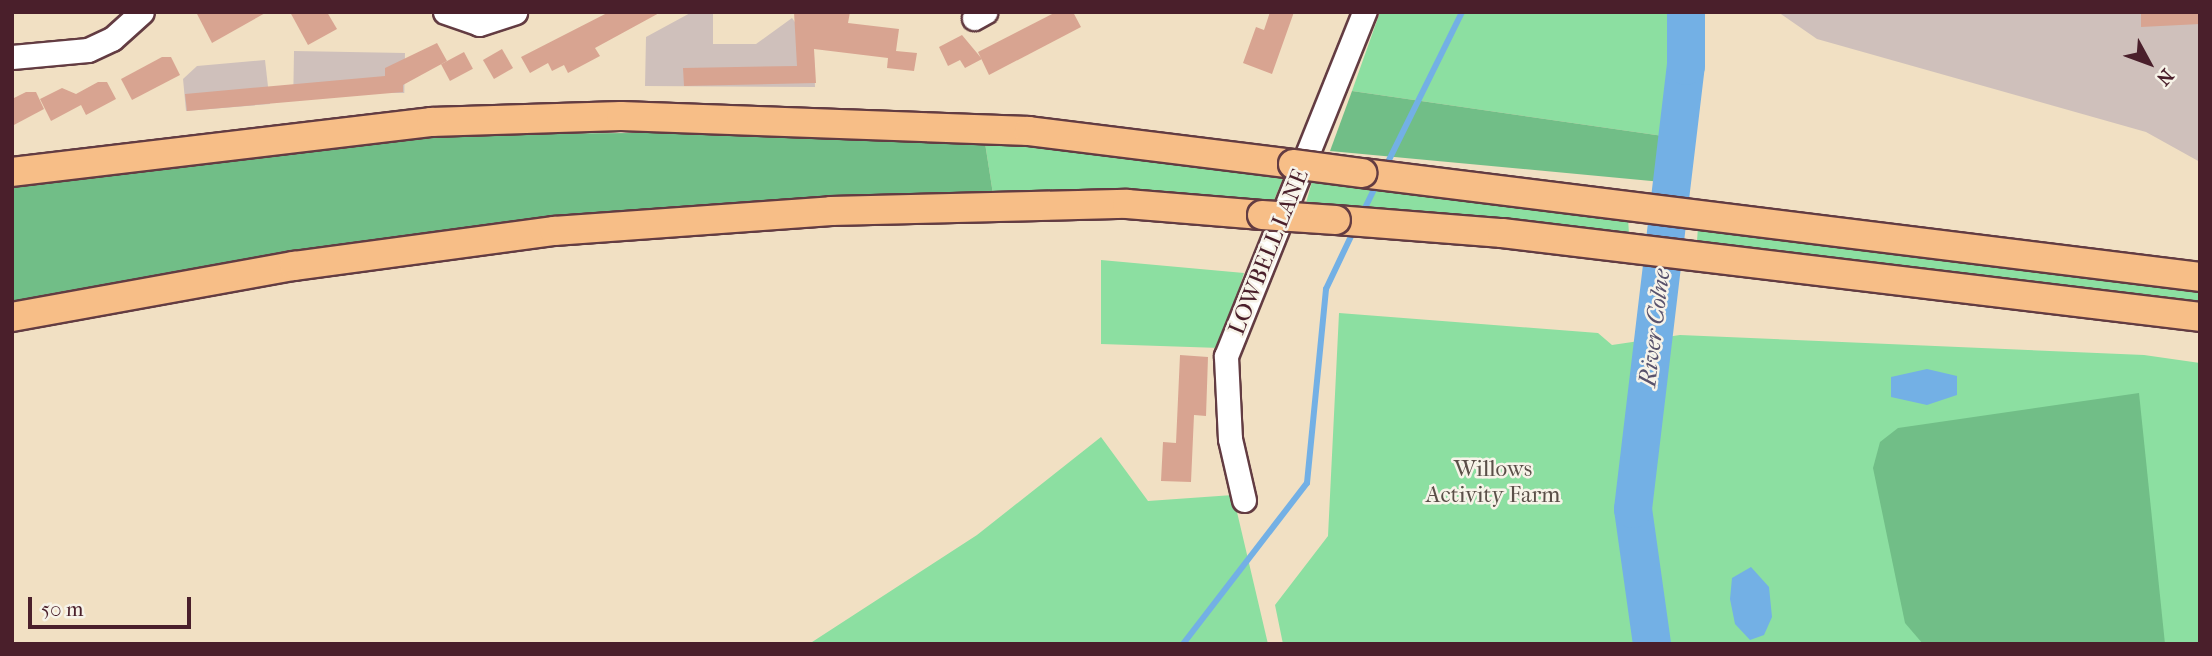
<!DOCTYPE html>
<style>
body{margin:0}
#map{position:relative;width:2212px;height:656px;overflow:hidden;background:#f1e0c3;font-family:"IM FELL French Canon",serif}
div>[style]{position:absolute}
.industrial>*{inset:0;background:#cfc0bb;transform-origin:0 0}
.green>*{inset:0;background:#8cdfa1}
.forest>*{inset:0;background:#71be87}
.water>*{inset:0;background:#73b0e5}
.stream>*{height:6px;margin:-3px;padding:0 3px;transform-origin:3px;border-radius:3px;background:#73b0e5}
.river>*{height:38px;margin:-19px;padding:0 19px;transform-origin:19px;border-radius:19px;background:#73b0e5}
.building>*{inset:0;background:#d8a491;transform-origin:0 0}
.roads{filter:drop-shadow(2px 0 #633c42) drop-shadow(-2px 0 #633c42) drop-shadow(0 2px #633c42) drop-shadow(0 -2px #633c42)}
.minor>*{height:23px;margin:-11.5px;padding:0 11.5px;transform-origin:11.5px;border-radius:11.5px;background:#fff}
.major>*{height:28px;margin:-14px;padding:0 14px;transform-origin:14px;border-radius:14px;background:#f7be87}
.bridges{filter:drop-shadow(2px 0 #633c42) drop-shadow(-2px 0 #633c42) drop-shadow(0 2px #633c42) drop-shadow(0 -2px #633c42)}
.major-bridge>*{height:28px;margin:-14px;padding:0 14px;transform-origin:14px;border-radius:14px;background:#f7be87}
span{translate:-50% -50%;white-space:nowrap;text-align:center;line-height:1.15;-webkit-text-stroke:5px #f7f3e8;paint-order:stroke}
.street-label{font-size:23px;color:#4a1f2b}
.park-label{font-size:23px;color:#5a4f48}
.water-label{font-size:24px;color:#58526c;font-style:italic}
.frame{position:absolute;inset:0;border:14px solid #4a1f2b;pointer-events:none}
.north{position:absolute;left:2114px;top:28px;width:70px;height:70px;-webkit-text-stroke:5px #f7f3e8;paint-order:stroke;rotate:131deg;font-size:19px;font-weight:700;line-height:28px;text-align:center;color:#4a1f2b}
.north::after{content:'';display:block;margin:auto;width:24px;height:32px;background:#4a1f2b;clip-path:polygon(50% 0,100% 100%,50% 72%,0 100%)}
.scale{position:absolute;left:28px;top:597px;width:163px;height:32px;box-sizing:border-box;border:4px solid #4a1f2b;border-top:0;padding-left:9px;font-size:21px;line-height:24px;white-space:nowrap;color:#4a1f2b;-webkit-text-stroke:5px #f7f3e8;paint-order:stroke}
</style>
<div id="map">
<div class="industrial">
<div style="clip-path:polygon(692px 12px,713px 12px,713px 44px,756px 44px,792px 18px,797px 25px,813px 24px,815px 87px,645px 86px,646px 37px)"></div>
<div style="clip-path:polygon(1778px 12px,2200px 12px,2200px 162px,2146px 132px,1817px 39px)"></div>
<div style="left:405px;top:53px;width:40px;height:111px;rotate:91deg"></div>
<div style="clip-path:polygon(265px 60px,270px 104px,186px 111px,183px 79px,197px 66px)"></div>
</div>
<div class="green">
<div style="clip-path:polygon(1380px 12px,1682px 12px,1670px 137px,1352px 91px)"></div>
<div style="clip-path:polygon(985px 143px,1159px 158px,1284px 176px,1274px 200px,993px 194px)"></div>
<div style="clip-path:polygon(1313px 178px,1628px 218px,1629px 234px,1306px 203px)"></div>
<div style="clip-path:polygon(1698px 227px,2200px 290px,2200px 307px,1697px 241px)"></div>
<div style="clip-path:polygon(1101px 260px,1244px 273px,1220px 348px,1101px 344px)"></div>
<div style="clip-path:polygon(1339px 313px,1598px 333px,1612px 345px,1680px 335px,2144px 355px,2200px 363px,2200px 644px,1283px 644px,1275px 605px,1328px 536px)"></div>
<div style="clip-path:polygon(1101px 437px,1148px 501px,1233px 495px,1268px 644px,809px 644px,977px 535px)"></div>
</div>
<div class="forest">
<div style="clip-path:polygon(1352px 91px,1670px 137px,1662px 182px,1330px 151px)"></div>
<div style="clip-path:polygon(819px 132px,985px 143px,993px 194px,12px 304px,12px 187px,126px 167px,474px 134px)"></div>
<div style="clip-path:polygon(2139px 393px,2165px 644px,1923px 644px,1905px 623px,1873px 468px,1880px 442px,1898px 428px)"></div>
</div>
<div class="water">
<div style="clip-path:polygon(1927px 369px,1957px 376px,1957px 395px,1927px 405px,1891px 397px,1891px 377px)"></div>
<div style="clip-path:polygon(1751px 567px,1769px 587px,1772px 617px,1764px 635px,1750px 640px,1735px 624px,1730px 599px,1732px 578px)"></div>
</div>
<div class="stream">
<div style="left:1384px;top:170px;width:176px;rotate:-63.7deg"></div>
<div style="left:1362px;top:214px;width:34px;rotate:-64deg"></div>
<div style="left:1183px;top:644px;width:203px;rotate:-52.4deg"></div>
<div style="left:1307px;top:483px;width:195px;rotate:-84.4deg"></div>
<div style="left:1326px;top:289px;width:65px;rotate:-64.6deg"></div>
</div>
<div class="river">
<div style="left:1652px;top:644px;width:136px;rotate:-98deg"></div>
<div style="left:1633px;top:509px;width:446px;rotate:-83.2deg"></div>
<div style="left:1686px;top:66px;width:54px;rotate:-90deg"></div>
</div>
<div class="building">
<div style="clip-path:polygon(196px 12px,267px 12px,212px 43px)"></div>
<div style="clip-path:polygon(290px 12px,327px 12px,337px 29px,308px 45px)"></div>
<div style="clip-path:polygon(609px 12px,661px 12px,595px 48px,600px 56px,568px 73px,564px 65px,552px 71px,548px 63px,530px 73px,521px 57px)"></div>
<div style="clip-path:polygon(794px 12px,850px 12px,848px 23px,899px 29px,896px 51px,917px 53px,914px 71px,887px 68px,888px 58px,814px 49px,816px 83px,684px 86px,683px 68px,797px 66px)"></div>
<div style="clip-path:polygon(1056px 12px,1073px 12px,1081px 27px,989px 75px,978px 52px)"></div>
<div style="clip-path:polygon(1270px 12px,1294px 12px,1272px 74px,1243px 63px,1256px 27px,1264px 30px)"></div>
<div style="clip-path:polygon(2141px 12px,2200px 12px,2200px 24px,2141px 27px)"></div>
<div style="clip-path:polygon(962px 35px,982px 59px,965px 68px,960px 60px,948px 66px,939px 47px)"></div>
<div style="clip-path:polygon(437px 43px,447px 61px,403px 85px,403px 92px,187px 111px,185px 94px,385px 76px,385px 68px)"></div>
<div style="left:502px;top:49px;width:22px;height:22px;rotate:60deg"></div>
<div style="left:464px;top:52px;width:19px;height:26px;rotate:62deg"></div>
<div style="clip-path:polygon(162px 57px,171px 57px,180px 75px,132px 100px,121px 79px)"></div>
<div style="clip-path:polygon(98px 82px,107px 82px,116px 99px,86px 115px,81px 105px,51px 121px,40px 99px,62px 88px,76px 94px)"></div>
<div style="clip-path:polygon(26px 92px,36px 92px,44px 109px,12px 126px,12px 99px)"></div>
<div style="clip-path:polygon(1180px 355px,1208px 357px,1206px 416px,1194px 415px,1191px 482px,1161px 481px,1163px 442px,1176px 443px)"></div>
</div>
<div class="roads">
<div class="minor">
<div style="left:445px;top:12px;width:36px;rotate:19deg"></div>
<div style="left:479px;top:24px;width:38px;rotate:-18deg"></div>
<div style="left:974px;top:18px;width:13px;rotate:-29deg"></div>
<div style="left:12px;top:57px;width:76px;rotate:-5.3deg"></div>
<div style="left:88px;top:50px;width:26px;rotate:-25deg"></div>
<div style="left:112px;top:39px;width:40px;rotate:-42deg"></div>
<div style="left:1244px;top:500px;width:63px;rotate:-102.9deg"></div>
<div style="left:1230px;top:439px;width:83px;rotate:-92.8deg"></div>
<div style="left:1226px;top:356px;width:371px;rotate:-68.1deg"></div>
</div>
<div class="major">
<div style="left:12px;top:172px;width:422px;rotate:-6.8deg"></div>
<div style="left:431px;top:122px;width:190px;rotate:-1.8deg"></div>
<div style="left:621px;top:116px;width:408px;rotate:2.1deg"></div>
<div style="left:1029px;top:131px;width:266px;rotate:7.1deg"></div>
<div style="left:1362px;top:173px;width:844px;rotate:7.07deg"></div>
<div style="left:1336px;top:220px;width:167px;rotate:4.5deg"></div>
<div style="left:1502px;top:233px;width:703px;rotate:6.86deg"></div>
<div style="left:12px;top:317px;width:287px;rotate:-10.3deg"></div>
<div style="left:294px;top:266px;width:262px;rotate:-7.7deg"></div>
<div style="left:554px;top:231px;width:278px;rotate:-4.1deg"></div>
<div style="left:831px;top:211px;width:296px;rotate:-1.4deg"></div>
<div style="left:1127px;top:204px;width:135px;rotate:4.7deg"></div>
</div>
</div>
<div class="bridges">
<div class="major-bridge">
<div style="left:1293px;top:164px;width:70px;rotate:7.4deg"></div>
<div style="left:1262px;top:215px;width:74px;rotate:3.9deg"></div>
</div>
</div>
<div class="street-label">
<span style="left:1269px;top:252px;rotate:-68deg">LOWBELL LANE</span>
</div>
<div class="park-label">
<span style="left:1493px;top:482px">Willows<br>Activity Farm</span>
</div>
<div class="water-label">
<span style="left:1655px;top:328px;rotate:-83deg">River Colne</span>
</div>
<div class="frame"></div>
<div class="north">N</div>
<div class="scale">50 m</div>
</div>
